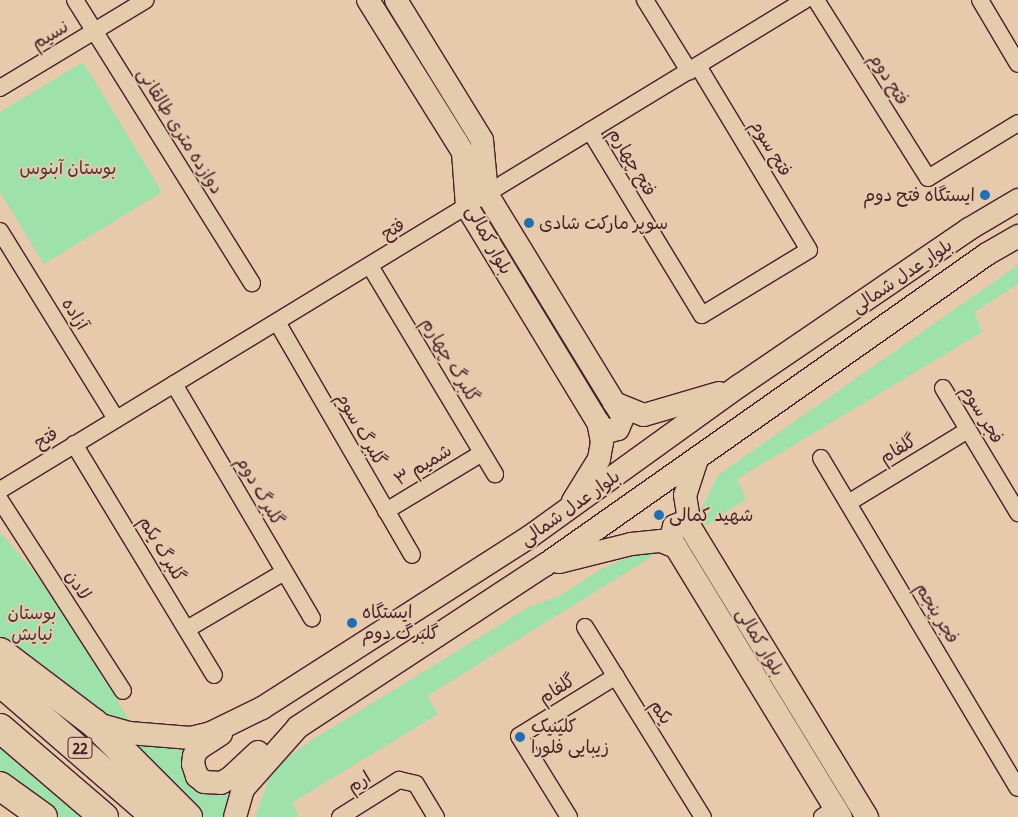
<!DOCTYPE html>
<meta charset="utf-8">
<style>
body{margin:0}
#map{position:relative;width:1018px;height:817px;overflow:hidden;background:#e7c9ac;font-family:"Patrick Hand","Playpen Sans Arabic",sans-serif}
div>[style]{position:absolute}
.green>*{inset:0;background:#9ee1ab}
.roads{filter:drop-shadow(1px 0 #4a1f2b) drop-shadow(-1px 0 #4a1f2b) drop-shadow(0 1px #4a1f2b) drop-shadow(0 -1px #4a1f2b)}
.street>*{height:16px;margin:-8px;padding:0 8px;transform-origin:8px;border-radius:8px;background:#e3cbac}
.secondary>*{height:22px;margin:-11px;padding:0 11px;transform-origin:11px;border-radius:11px;background:#e3cbac}
.highway>*{height:28px;margin:-14px;padding:0 14px;transform-origin:14px;border-radius:14px;background:#e3cbac}
.dots>*{width:14px;height:14px;translate:-50% -50%;box-sizing:border-box;border:2px solid #e3cbac;border-radius:50%}
span{translate:-50% -50%;white-space:nowrap;text-align:center;line-height:1.15;-webkit-text-stroke:4px #e3cbac;paint-order:stroke}
.shield-label span{padding:1px 4px;background:#e3cbac;border:1px solid;border-radius:4px;-webkit-text-stroke-width:0}
.shield-label{font-size:16px;color:#4a1f2b;font-weight:700}
.street-label{font-size:18px;color:#4a1f2b}
.park-label{font-size:18px;color:#523238}
.poi-label{font-size:18px;color:#4a1f2b}
.right{translate:-100% -50%;text-align:right}
.left{translate:0 -50%;text-align:left}
</style>
<div id="map">
<div class="green">
<div style="clip-path:polygon(83px 62px,162px 192px,44px 264px,0 192px,0 112px)"></div>
<div style="clip-path:polygon(1018px 265px,1018px 284px,975px 312px,982px 332px,737px 479px,746px 499px,706px 526px,701px 509px,718px 475px)"></div>
<div style="clip-path:polygon(0 532px,35px 573px,82px 639px,132px 726px,102px 714px,0 641px)"></div>
<div style="clip-path:polygon(656px 554px,427px 696px,438px 714px,293px 802px,299px 817px,255px 817px,268px 781px,283px 761px,312px 740px,529px 607px,561px 595px,601px 569px,634px 555px)"></div>
<div style="clip-path:polygon(108px 733px,185px 745px,183px 759px,236px 787px,227px 817px,193px 817px)"></div>
<div style="clip-path:polygon(0 742px,88px 817px,57px 817px,0 780px)"></div>
</div>
<div class="roads">
<div class="street">
<div style="left:75px;top:0;width:334px;rotate:58deg"></div>
<div style="left:645px;top:0;width:84px;rotate:58.2deg"></div>
<div style="left:816px;top:0;width:210px;rotate:57.8deg"></div>
<div style="left:928px;top:178px;width:105px;rotate:-31.4deg"></div>
<div style="left:980px;top:0;width:74px;rotate:59.3deg"></div>
<div style="left:0;top:88px;width:170px;rotate:-31.1deg"></div>
<div style="left:590px;top:131px;width:215px;rotate:58.7deg"></div>
<div style="left:702px;top:315px;width:125px;rotate:-31.3deg"></div>
<div style="left:809px;top:250px;width:215px;rotate:-121.1deg"></div>
<div style="left:0;top:231px;width:221px;rotate:58.3deg"></div>
<div style="left:370px;top:266px;width:243px;rotate:59deg"></div>
<div style="left:277px;top:322px;width:269px;rotate:59.9deg"></div>
<div style="left:174px;top:384px;width:272px;rotate:59.5deg"></div>
<div style="left:943px;top:388px;width:146px;rotate:59deg"></div>
<div style="left:74px;top:444px;width:270px;rotate:58.8deg"></div>
<div style="left:821px;top:458px;width:384px;rotate:59.2deg"></div>
<div style="left:0;top:490px;width:942px;rotate:-31.33deg"></div>
<div style="left:0;top:500px;width:227px;rotate:57.2deg"></div>
<div style="left:848px;top:503px;width:140px;rotate:-31.3deg"></div>
<div style="left:386px;top:511px;width:112px;rotate:-31.1deg"></div>
<div style="left:585px;top:627px;width:224px;rotate:58.2deg"></div>
<div style="left:187px;top:629px;width:113px;rotate:-30.4deg"></div>
<div style="left:340px;top:817px;width:70px;rotate:-32.1deg"></div>
<div style="left:399px;top:780px;width:17px;rotate:13deg"></div>
<div style="left:416px;top:784px;width:39px;rotate:59deg"></div>
<div style="left:569px;top:817px;width:95px;rotate:-121.7deg"></div>
<div style="left:519px;top:736px;width:114px;rotate:-31.7deg"></div>
<div style="left:822px;top:817px;width:16px;rotate:-35deg"></div>
</div>
<div class="secondary">
<div style="left:368px;top:0;width:179px;rotate:58deg"></div>
<div style="left:463px;top:152px;width:55px;rotate:85.8deg"></div>
<div style="left:467px;top:207px;width:258px;rotate:58.7deg"></div>
<div style="left:601px;top:427px;width:10px;rotate:24deg"></div>
<div style="left:610px;top:431px;width:8px;rotate:-14deg"></div>
<div style="left:618px;top:429px;width:13px;rotate:-67deg"></div>
<div style="left:623px;top:417px;width:261px;rotate:-121.4deg"></div>
<div style="left:487px;top:194px;width:54px;rotate:-95.3deg"></div>
<div style="left:482px;top:140px;width:164px;rotate:-121.6deg"></div>
<div style="left:614px;top:403px;width:32px;rotate:22deg"></div>
<div style="left:644px;top:415px;width:78px;rotate:-16.3deg"></div>
<div style="left:697px;top:459px;width:38px;rotate:108deg"></div>
<div style="left:685px;top:495px;width:32px;rotate:81deg"></div>
<div style="left:690px;top:527px;width:340px;rotate:58.6deg"></div>
<div style="left:573px;top:501px;width:49px;rotate:-58.2deg"></div>
<div style="left:599px;top:459px;width:17px;rotate:-80deg"></div>
<div style="left:602px;top:442px;width:20px;rotate:-101deg"></div>
<div style="left:690px;top:527px;width:11px;rotate:-165deg"></div>
<div style="left:679px;top:524px;width:5px;rotate:158deg"></div>
<div style="left:674px;top:526px;width:13px;rotate:103deg"></div>
<div style="left:671px;top:539px;width:326px;rotate:58.6deg"></div>
<div style="left:559px;top:562px;width:74px;rotate:-14deg"></div>
<div style="left:631px;top:544px;width:30px;rotate:-6deg"></div>
<div style="left:661px;top:541px;width:16px;rotate:22deg"></div>
<div style="left:94px;top:723px;width:36px;rotate:16deg"></div>
<div style="left:129px;top:733px;width:62px;rotate:4.6deg"></div>
<div style="left:191px;top:738px;width:21px;rotate:-14deg"></div>
<div style="left:211px;top:733px;width:57px;rotate:-26.1deg"></div>
<div style="left:262px;top:708px;width:316px;rotate:-32.6deg"></div>
<div style="left:528px;top:538px;width:260px;rotate:-35.8deg"></div>
<div style="left:739px;top:386px;width:278px;rotate:-34.3deg"></div>
<div style="left:969px;top:229px;width:57px;rotate:-30.6deg"></div>
<div style="left:221px;top:734px;width:27px;rotate:147deg"></div>
<div style="left:198px;top:749px;width:8px;rotate:120deg"></div>
<div style="left:194px;top:756px;width:8px;rotate:97deg"></div>
<div style="left:193px;top:764px;width:13px;rotate:72deg"></div>
<div style="left:197px;top:776px;width:9px;rotate:41deg"></div>
<div style="left:204px;top:782px;width:17px;rotate:3deg"></div>
<div style="left:221px;top:783px;width:10px;rotate:-29deg"></div>
<div style="left:230px;top:778px;width:38px;rotate:-43deg"></div>
<div style="left:235px;top:817px;width:29px;rotate:-74deg"></div>
<div style="left:243px;top:789px;width:83px;rotate:-48.4deg"></div>
<div style="left:298px;top:727px;width:295px;rotate:-33.3deg"></div>
<div style="left:545px;top:565px;width:540px;rotate:-35.13deg"></div>
<div style="left:987px;top:254px;width:36px;rotate:-30deg"></div>
</div>
<div class="highway">
<div style="left:0;top:652px;width:118px;rotate:37.1deg"></div>
<div style="left:94px;top:723px;width:133px;rotate:45deg"></div>
<div style="left:0;top:682px;width:206px;rotate:40.9deg"></div>
<div style="left:0;top:728px;width:137px;rotate:40.6deg"></div>
<div style="left:0;top:786px;width:53px;rotate:35.8deg"></div>
</div>
</div>
<div class="dots">
<div style="left:985px;top:195px;background:#1f6fb2"></div>
<div style="left:529px;top:223px;background:#1f6fb2"></div>
<div style="left:659px;top:515px;background:#1f6fb2"></div>
<div style="left:352px;top:623px;background:#1f6fb2"></div>
<div style="left:520px;top:737px;background:#1f6fb2"></div>
</div>
<div class="shield-label">
<span style="left:80px;top:748px">22</span>
</div>
<div class="street-label">
<span style="left:50px;top:35px;rotate:-31deg">نسیم</span>
<span style="left:889px;top:79px;rotate:58deg">فتح دوم</span>
<span style="left:180px;top:131px;rotate:58deg">دوازده متری طالقانی</span>
<span style="left:771px;top:148px;rotate:59deg">فتح سوم</span>
<span style="left:632px;top:162px;rotate:59deg">فتح چهارم</span>
<span style="left:393px;top:229px;rotate:-32deg">فتح</span>
<span style="left:489px;top:240px;rotate:61deg">بلوار کمالی</span>
<span style="left:902px;top:276px;rotate:-34deg">بلوار عدل شمالی</span>
<span style="left:75px;top:314px;rotate:58deg">آزاده</span>
<span style="left:450px;top:360px;rotate:59deg">گلبرگ چهارم</span>
<span style="left:982px;top:414px;rotate:59deg">فجر سوم</span>
<span style="left:361px;top:429px;rotate:60deg">گلبرگ سوم</span>
<span style="left:46px;top:438px;rotate:-31deg">فتح</span>
<span style="left:898px;top:449px;rotate:-31deg">گلفام</span>
<span style="left:423px;top:465px;rotate:-31deg">شمیم ۳</span>
<span style="left:260px;top:491px;rotate:60deg">گلبرگ دوم</span>
<span style="left:570px;top:508px;rotate:-35deg">بلوار عدل شمالی</span>
<span style="left:162px;top:549px;rotate:59deg">گلبرگ یکم</span>
<span style="left:78px;top:585px;rotate:57deg">لادن</span>
<span style="left:937px;top:613px;rotate:59deg">فجر پنجم</span>
<span style="left:760px;top:642px;rotate:59deg">بلوار کمالی</span>
<span style="left:557px;top:689px;rotate:-32deg">گلفام</span>
<span style="left:661px;top:712px;rotate:58deg">یکم</span>
<span style="left:359px;top:782px;rotate:-32deg">ارم</span>
</div>
<div class="park-label">
<span style="left:68px;top:168px">بوستان آبنوس</span>
<span style="left:32px;top:624px">بوستان<br>نیایش</span>
</div>
<div class="poi-label">
<span class="right" style="left:975px;top:195px">ایستگاه فتح دوم</span>
<span class="left" style="left:539px;top:223px">سوپر مارکت شادی</span>
<span class="left" style="left:669px;top:515px">شهید کمالی</span>
<span class="left" style="left:362px;top:623px">ایستگاه<br>گلبرگ دوم</span>
<span class="left" style="left:531px;top:737px">کلینیک<br>زیبایی فلورا</span>
</div>
</div>
